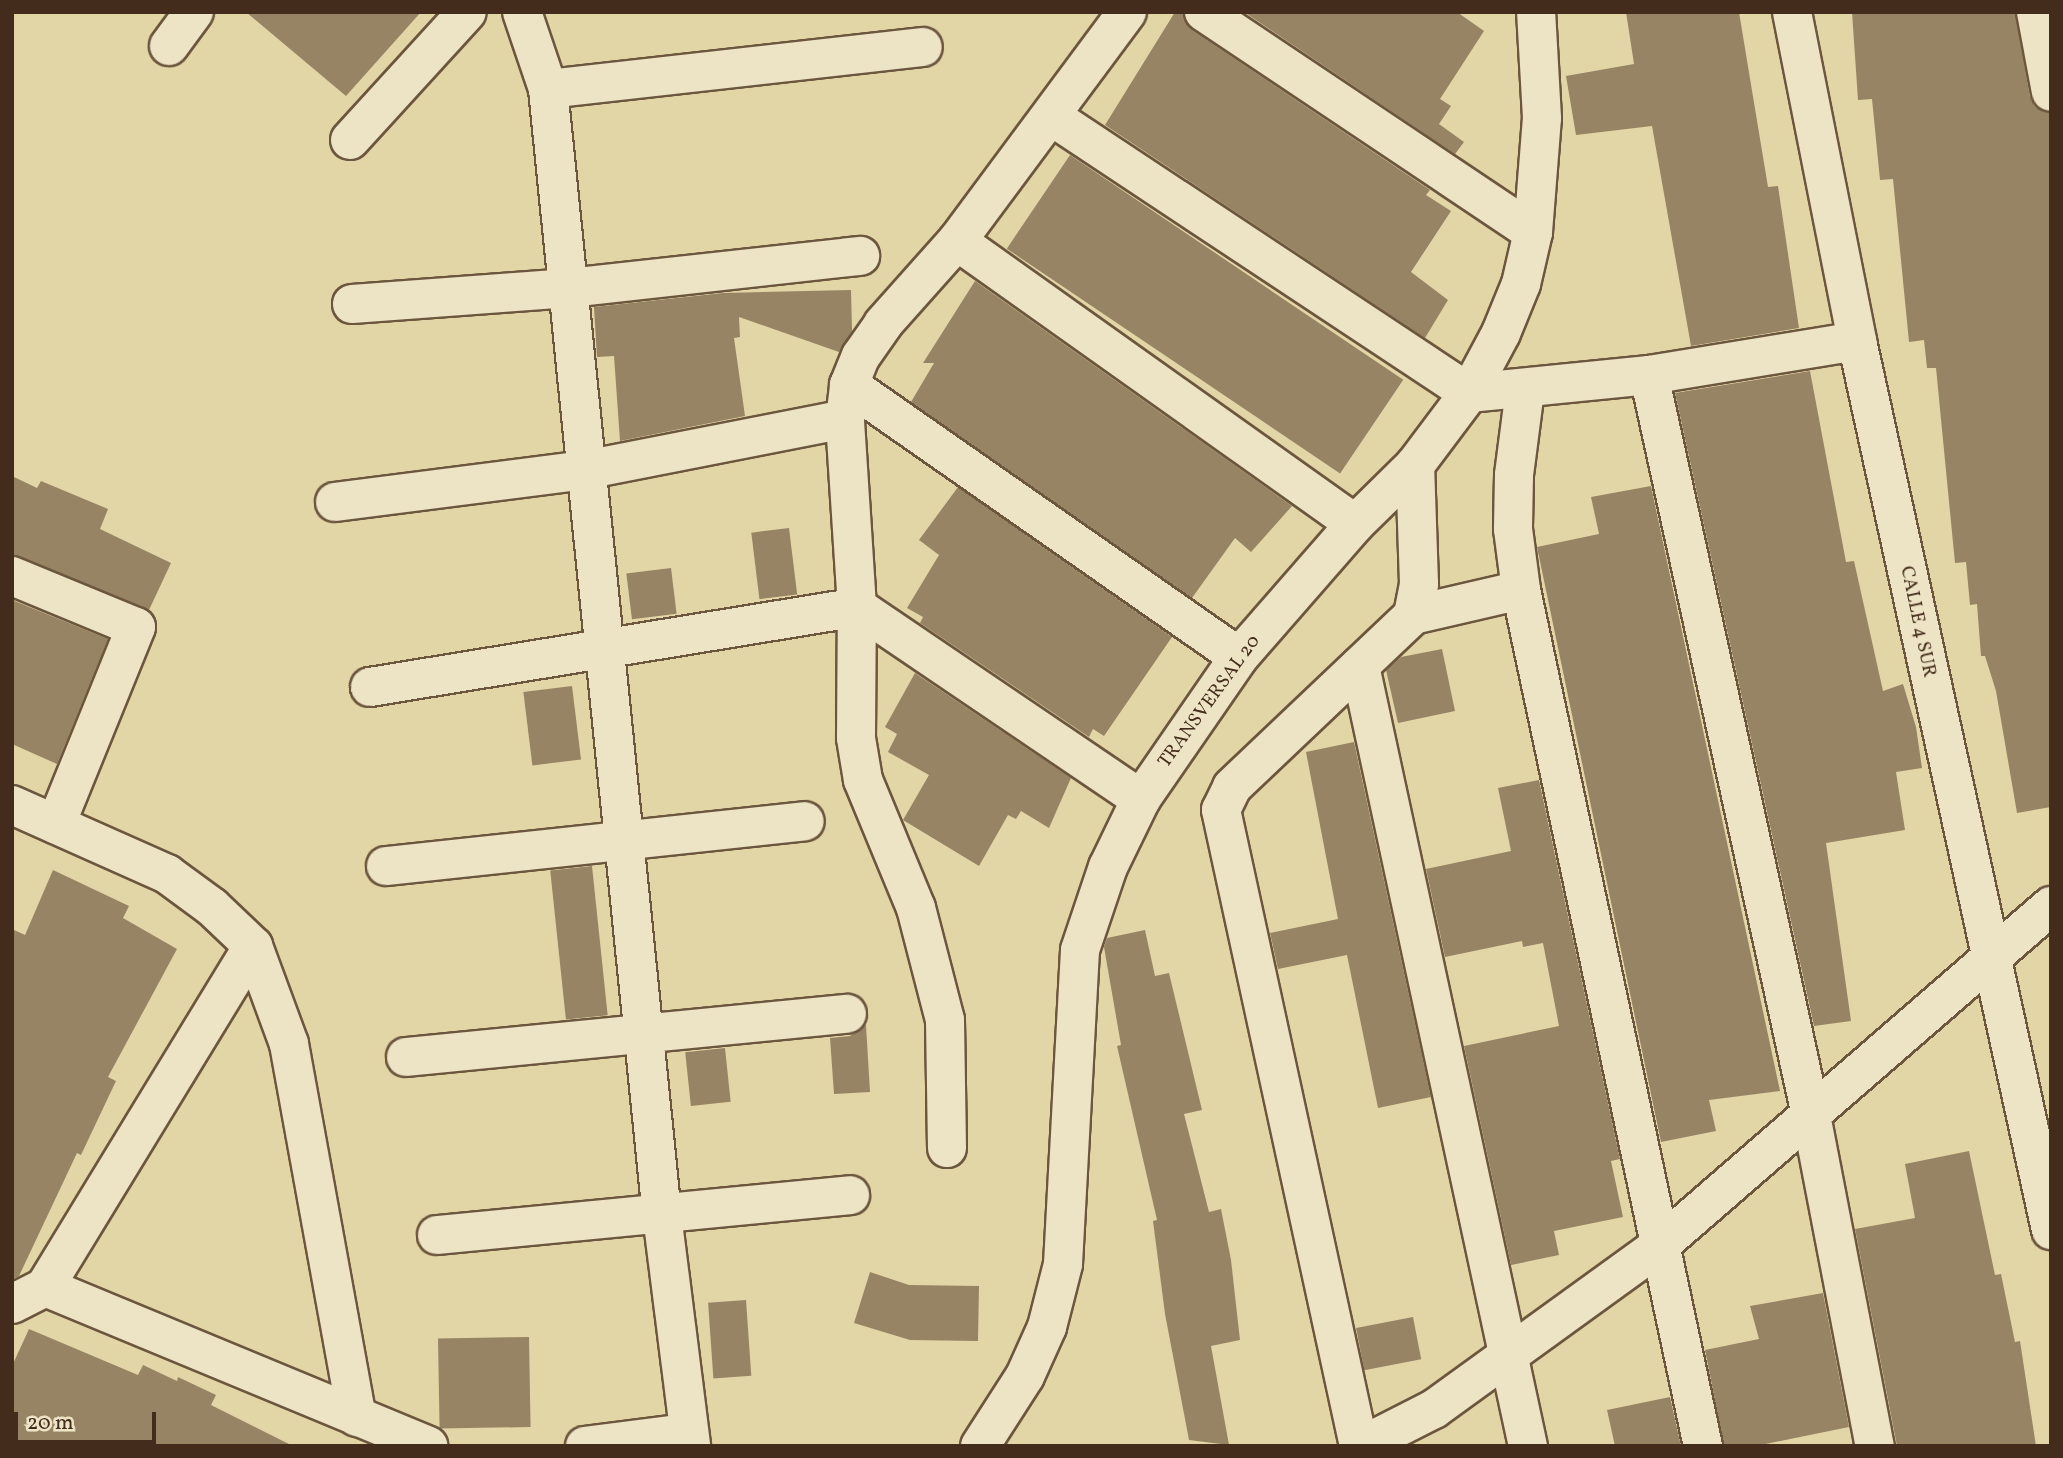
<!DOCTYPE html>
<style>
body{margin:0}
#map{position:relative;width:2063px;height:1458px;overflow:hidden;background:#e3d6a6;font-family:Vollkorn,serif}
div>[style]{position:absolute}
.building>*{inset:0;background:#978464;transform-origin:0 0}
.roads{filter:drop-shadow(2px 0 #6c563e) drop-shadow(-2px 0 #6c563e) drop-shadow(0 2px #6c563e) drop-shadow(0 -2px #6c563e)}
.minor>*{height:38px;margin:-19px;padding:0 19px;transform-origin:19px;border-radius:19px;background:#ede4c5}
span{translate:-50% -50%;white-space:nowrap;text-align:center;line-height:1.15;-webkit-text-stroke:6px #ede4c5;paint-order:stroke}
.street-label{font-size:19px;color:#442c1c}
.frame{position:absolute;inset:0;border:14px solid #442c1c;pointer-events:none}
.scale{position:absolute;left:14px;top:1412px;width:142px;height:32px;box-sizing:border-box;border:4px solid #442c1c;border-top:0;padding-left:9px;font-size:21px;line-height:24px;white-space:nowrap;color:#442c1c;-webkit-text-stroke:5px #ede4c5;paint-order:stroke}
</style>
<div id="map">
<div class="building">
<div style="clip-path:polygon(246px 12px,421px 12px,346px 96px)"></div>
<div style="clip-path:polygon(1175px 12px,1182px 12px,1192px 30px,1430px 190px,1426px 195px,1451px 211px,1411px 272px,1448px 300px,1425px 338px,1105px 125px)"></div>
<div style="clip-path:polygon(1244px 12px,1457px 12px,1484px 31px,1440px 99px,1451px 106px,1439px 124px,1464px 142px,1455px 154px)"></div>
<div style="clip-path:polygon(1626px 12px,1739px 12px,1768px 187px,1778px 186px,1799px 328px,1691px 346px,1652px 126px,1576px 135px,1566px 76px,1634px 64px)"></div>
<div style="clip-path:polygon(1852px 12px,2015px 12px,2030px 97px,2035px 107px,2051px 113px,2051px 807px,2017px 813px,1996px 691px,1985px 656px,1981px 656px,1977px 604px,1970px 605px,1966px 562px,1955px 563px,1936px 368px,1927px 368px,1924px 340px,1909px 342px,1893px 179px,1880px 180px,1872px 99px,1858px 100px)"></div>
<div style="left:1070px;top:155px;width:402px;height:113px;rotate:34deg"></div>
<div style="clip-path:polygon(975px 281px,1292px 506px,1251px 552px,1235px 538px,1192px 598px,911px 402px,934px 363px,923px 363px)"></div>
<div style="clip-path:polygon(851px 290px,852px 331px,839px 352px,739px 317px,740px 337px,734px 338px,745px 416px,620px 441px,614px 356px,597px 357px,594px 307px,723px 293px)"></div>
<div style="clip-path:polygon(1810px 371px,1846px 562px,1854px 561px,1883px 691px,1903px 684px,1916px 727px,1922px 768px,1896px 772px,1905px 830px,1826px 843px,1851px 1021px,1814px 1026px,1675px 393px)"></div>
<div style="clip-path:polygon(12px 476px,37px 488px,41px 481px,108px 509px,100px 529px,171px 563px,149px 610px,12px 555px)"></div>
<div style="clip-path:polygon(1651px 486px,1780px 1091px,1709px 1100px,1716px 1131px,1661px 1142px,1537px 547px,1599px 534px,1591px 497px)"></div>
<div style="clip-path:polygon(958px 487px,1172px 637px,1104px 736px,1093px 729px,1089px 737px,920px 623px,923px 617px,907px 608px,939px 555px,919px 540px)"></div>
<div style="left:789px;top:528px;width:67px;height:38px;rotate:83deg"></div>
<div style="left:671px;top:568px;width:46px;height:45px;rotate:83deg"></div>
<div style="clip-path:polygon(12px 600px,108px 639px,57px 764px,12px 744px)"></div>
<div style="clip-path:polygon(1442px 649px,1455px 711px,1398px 723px,1386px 670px,1401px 657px)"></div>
<div style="clip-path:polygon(915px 673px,1071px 778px,1049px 828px,1021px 811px,1016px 819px,1008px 815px,979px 866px,903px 820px,929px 775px,888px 752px,897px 734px,885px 727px)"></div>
<div style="left:572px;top:686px;width:74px;height:49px;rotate:83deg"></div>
<div style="clip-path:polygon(1354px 742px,1431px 1097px,1378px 1108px,1347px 955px,1278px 969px,1270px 933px,1338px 919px,1306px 752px)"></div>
<div style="clip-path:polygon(1539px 780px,1620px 1159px,1611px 1161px,1623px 1217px,1554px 1231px,1559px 1255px,1511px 1265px,1464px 1046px,1559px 1026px,1543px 943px,1523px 947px,1522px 941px,1445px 957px,1426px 869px,1511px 851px,1498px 788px)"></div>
<div style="left:592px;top:866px;width:150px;height:42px;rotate:84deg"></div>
<div style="clip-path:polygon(53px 870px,129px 906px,123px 918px,177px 949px,108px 1077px,116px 1081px,81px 1155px,77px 1153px,19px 1276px,12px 1279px,12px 929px,25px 935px)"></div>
<div style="clip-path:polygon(1145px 930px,1155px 976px,1169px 973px,1202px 1110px,1184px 1114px,1209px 1212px,1221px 1209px,1231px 1260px,1240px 1340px,1211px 1346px,1229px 1445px,1189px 1440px,1165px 1314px,1153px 1221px,1157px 1220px,1117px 1046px,1121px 1045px,1104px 947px,1107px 938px)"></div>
<div style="clip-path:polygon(866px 1025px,870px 1092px,834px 1094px,830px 1038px,850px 1036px)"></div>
<div style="left:725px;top:1048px;width:54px;height:40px;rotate:84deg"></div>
<div style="clip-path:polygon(1969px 1151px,1995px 1275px,2001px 1274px,2015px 1342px,2020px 1341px,2036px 1446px,1897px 1446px,1855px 1229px,1915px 1218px,1905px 1164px)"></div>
<div style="clip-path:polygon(870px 1272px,909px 1285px,979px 1286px,978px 1341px,910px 1340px,854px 1323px)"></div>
<div style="clip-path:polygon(1823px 1293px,1849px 1427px,1756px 1446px,1724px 1446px,1705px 1350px,1759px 1339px,1750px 1306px)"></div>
<div style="left:746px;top:1300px;width:76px;height:38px;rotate:86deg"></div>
<div style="left:1413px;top:1317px;width:43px;height:58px;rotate:79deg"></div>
<div style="clip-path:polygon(29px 1329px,138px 1375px,143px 1365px,177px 1381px,178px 1377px,216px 1395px,211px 1405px,293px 1446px,12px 1446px,12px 1366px)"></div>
<div style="left:529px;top:1337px;width:90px;height:91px;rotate:89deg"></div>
<div style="clip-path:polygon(1670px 1397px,1681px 1446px,1615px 1446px,1607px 1410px)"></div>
</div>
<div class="roads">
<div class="minor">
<div style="left:522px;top:12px;width:81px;rotate:71.3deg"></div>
<div style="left:548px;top:89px;width:1132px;rotate:84.22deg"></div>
<div style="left:662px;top:1215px;width:233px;rotate:82.8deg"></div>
<div style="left:1204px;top:12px;width:396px;rotate:33.8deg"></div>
<div style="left:1792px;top:12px;width:335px;rotate:78.8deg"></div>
<div style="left:1857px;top:341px;width:910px;rotate:77.69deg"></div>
<div style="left:2036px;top:12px;width:81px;rotate:79.4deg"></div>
<div style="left:169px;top:46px;width:42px;rotate:-53.7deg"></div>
<div style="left:548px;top:89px;width:377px;rotate:-6.4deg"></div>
<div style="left:1051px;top:116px;width:501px;rotate:33.53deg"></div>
<div style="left:1469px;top:393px;width:181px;rotate:-5.7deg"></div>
<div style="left:1649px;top:375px;width:211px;rotate:-9.3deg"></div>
<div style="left:350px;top:140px;width:173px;rotate:-47.6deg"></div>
<div style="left:957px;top:241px;width:488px;rotate:35.4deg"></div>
<div style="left:352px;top:304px;width:218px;rotate:-4.2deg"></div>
<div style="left:569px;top:288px;width:293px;rotate:-6.3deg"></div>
<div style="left:1649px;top:375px;width:758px;rotate:77.65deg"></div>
<div style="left:1811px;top:1115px;width:337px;rotate:79.1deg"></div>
<div style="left:849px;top:385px;width:475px;rotate:34.9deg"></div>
<div style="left:1525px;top:390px;width:86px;rotate:97.4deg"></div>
<div style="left:1514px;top:475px;width:54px;rotate:91.1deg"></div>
<div style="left:1513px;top:529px;width:62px;rotate:82.5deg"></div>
<div style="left:1521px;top:590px;width:875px;rotate:78deg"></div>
<div style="left:335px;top:502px;width:252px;rotate:-7.3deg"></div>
<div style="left:585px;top:470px;width:265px;rotate:-11.1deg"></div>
<div style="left:12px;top:576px;width:134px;rotate:22.4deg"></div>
<div style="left:136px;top:627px;width:213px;rotate:112.1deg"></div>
<div style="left:1413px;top:615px;width:111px;rotate:-13deg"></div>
<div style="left:1360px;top:666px;width:798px;rotate:77.85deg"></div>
<div style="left:370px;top:687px;width:494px;rotate:-9.3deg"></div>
<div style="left:857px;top:607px;width:343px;rotate:34.1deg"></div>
<div style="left:12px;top:805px;width:170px;rotate:24deg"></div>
<div style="left:167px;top:874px;width:56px;rotate:36.3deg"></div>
<div style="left:212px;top:907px;width:57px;rotate:43.6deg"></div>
<div style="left:253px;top:946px;width:104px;rotate:69.8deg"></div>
<div style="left:289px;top:1044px;width:379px;rotate:79.7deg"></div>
<div style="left:386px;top:866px;width:421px;rotate:-6.1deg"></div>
<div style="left:406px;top:1057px;width:443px;rotate:-5.6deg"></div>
<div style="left:947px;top:1148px;width:128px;rotate:-90.9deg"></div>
<div style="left:945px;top:1020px;width:116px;rotate:-104.5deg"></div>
<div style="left:916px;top:908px;width:139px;rotate:-112.5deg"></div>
<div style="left:863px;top:780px;width:43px;rotate:-99.5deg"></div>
<div style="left:856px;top:738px;width:131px;rotate:-89.6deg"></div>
<div style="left:857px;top:607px;width:188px;rotate:-93.7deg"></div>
<div style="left:845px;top:419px;width:34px;rotate:-83deg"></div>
<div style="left:849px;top:385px;width:31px;rotate:-68deg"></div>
<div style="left:861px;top:356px;width:39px;rotate:-55deg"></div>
<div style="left:883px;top:324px;width:111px;rotate:-48.3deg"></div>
<div style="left:957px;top:241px;width:285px;rotate:-53.4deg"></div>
<div style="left:437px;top:1235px;width:415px;rotate:-5.5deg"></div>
<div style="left:45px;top:1287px;width:415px;rotate:22.5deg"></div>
<div style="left:12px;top:1304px;width:37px;rotate:-27deg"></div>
<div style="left:45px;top:1287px;width:399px;rotate:-58.6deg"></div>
<div style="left:585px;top:1446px;width:102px;rotate:-7.3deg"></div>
<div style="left:980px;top:1446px;width:83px;rotate:-57.3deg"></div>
<div style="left:1025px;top:1376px;width:54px;rotate:-65.8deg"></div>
<div style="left:1047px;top:1327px;width:65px;rotate:-75.7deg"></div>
<div style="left:1063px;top:1264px;width:314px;rotate:-86.9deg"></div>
<div style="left:1080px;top:950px;width:88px;rotate:-71.4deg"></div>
<div style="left:1108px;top:867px;width:76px;rotate:-64.1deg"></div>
<div style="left:1141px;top:799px;width:173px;rotate:-55.4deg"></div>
<div style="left:1239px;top:657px;width:176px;rotate:-48.9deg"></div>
<div style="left:1355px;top:524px;width:84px;rotate:-44.5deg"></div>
<div style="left:1415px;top:465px;width:90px;rotate:-53.1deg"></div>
<div style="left:1469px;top:393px;width:68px;rotate:-61.9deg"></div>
<div style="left:1501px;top:333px;width:53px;rotate:-67.8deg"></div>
<div style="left:1521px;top:284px;width:53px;rotate:-77deg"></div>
<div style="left:1533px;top:232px;width:114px;rotate:-85.5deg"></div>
<div style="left:1542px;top:118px;width:106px;rotate:-93.2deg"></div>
<div style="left:1359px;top:1446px;width:651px;rotate:-102.24deg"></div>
<div style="left:1221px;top:810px;width:25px;rotate:-64deg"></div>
<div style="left:1232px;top:787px;width:250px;rotate:-43.5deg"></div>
<div style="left:1413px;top:615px;width:32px;rotate:-79deg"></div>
<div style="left:1419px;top:584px;width:119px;rotate:-91.9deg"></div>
<div style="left:1361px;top:1446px;width:82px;rotate:-26.9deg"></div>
<div style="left:1434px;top:1409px;width:278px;rotate:-35.9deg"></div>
<div style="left:1659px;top:1246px;width:519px;rotate:-40.94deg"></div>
</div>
</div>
<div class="street-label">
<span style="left:1917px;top:622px;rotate:78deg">CALLE 4 SUR</span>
<span style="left:1210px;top:702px;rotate:-54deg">TRANSVERSAL 20</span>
</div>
<div class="frame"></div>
<div class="scale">20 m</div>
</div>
